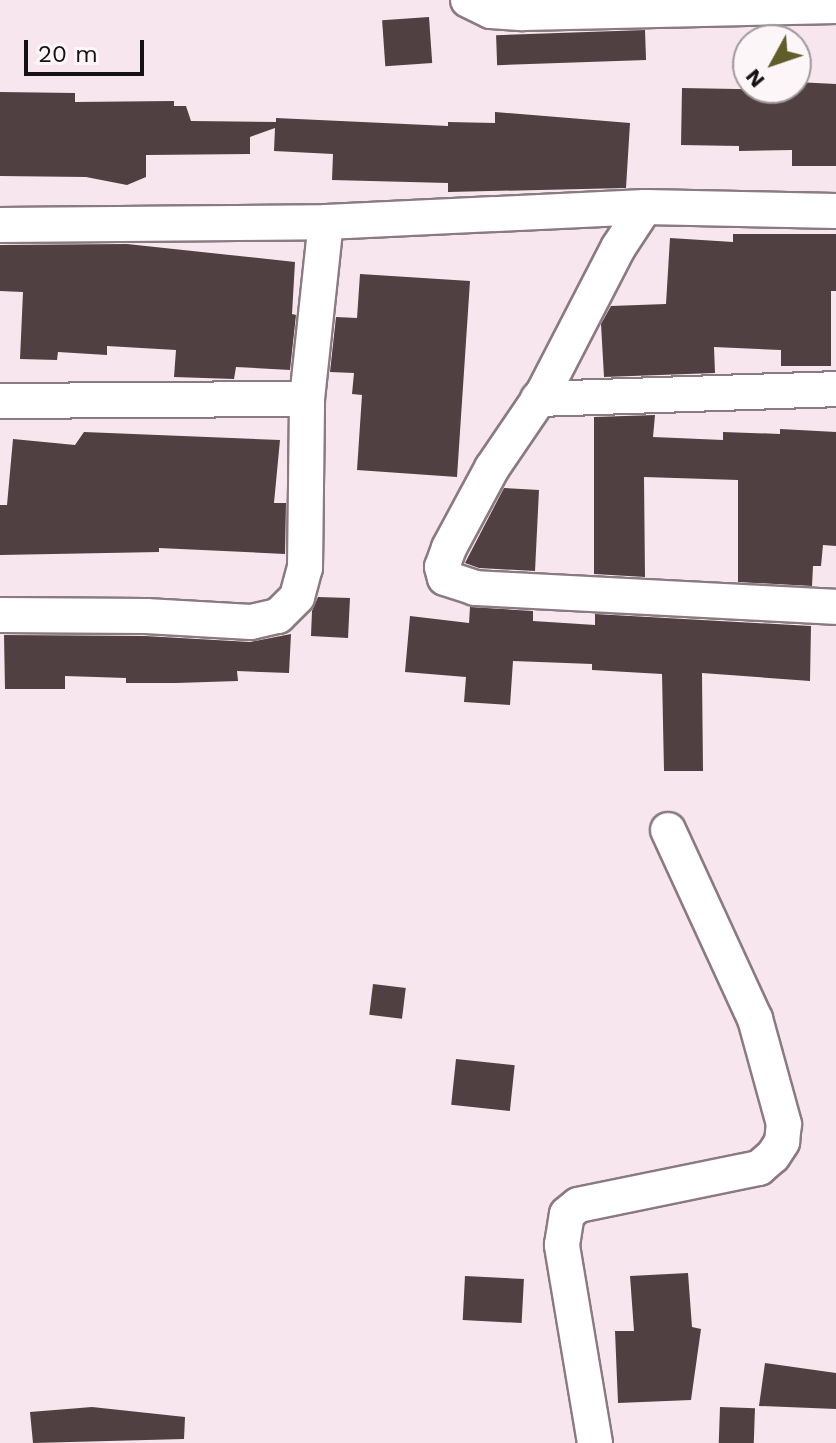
<!DOCTYPE html>
<style>
body{margin:0}
#map{position:relative;width:836px;height:1443px;overflow:hidden;background:#f7e6ed;font-family:"Work Sans",sans-serif}
div>[style]{position:absolute}
.building>*{inset:0;background:#504041;transform-origin:0 0}
.roads{filter:drop-shadow(2px 0 #8a7a81) drop-shadow(-2px 0 #8a7a81) drop-shadow(0 2px #8a7a81) drop-shadow(0 -2px #8a7a81)}
.street>*{height:34px;margin:-17px;padding:0 17px;transform-origin:17px;border-radius:17px;background:#fff}
span{translate:-50% -50%;white-space:nowrap;text-align:center;line-height:1.15;-webkit-text-stroke:8px #fdf6f9;paint-order:stroke}
.north{position:absolute;left:732px;top:24px;width:80px;height:80px;box-sizing:border-box;background:#fdf6f9;border:2px solid #a09a9d;border-radius:50%;rotate:230deg;font-size:22px;font-weight:700;line-height:32px;text-align:center;color:#151012}
.north::after{content:'';display:block;margin:auto;width:28px;height:36px;background:#5f5d29;clip-path:polygon(50% 0,100% 100%,50% 72%,0 100%)}
.scale{position:absolute;left:24px;top:40px;width:120px;height:36px;box-sizing:border-box;border:4px solid #151012;border-top:0;padding-left:10px;font-size:24px;line-height:28px;white-space:nowrap;color:#151012;-webkit-text-stroke:6px #fdf6f9;paint-order:stroke}
</style>
<div id="map">
<div class="building">
<div style="left:429px;top:17px;width:46px;height:47px;rotate:86deg"></div>
<div style="left:645px;top:30px;width:30px;height:149px;rotate:88deg"></div>
<div style="clip-path:polygon(796px 82px,836px 84px,836px 166px,792px 166px,792px 150px,739px 151px,739px 146px,681px 145px,682px 88px,793px 90px)"></div>
<div style="clip-path:polygon(0 92px,75px 93px,75px 102px,174px 101px,174px 106px,186px 106px,191px 121px,276px 122px,276px 118px,448px 126px,448px 122px,495px 123px,495px 112px,630px 123px,626px 188px,448px 192px,448px 183px,332px 180px,333px 154px,274px 151px,275px 128px,250px 137px,250px 154px,146px 155px,146px 177px,127px 185px,86px 177px,0 176px)"></div>
<div style="clip-path:polygon(733px 234px,836px 234px,836px 291px,831px 291px,831px 366px,781px 366px,781px 350px,714px 347px,715px 373px,604px 377px,601px 324px,611px 306px,666px 304px,670px 238px,733px 242px)"></div>
<div style="clip-path:polygon(127px 244px,295px 262px,292px 314px,296px 315px,290px 370px,236px 367px,234px 379px,174px 377px,176px 350px,107px 346px,107px 355px,58px 352px,57px 360px,20px 359px,23px 292px,0 291px,0 245px)"></div>
<div style="clip-path:polygon(360px 274px,470px 281px,457px 477px,357px 470px,362px 395px,352px 394px,354px 373px,330px 372px,336px 317px,357px 318px)"></div>
<div style="clip-path:polygon(655px 415px,653px 437px,723px 440px,723px 432px,780px 434px,780px 429px,836px 432px,836px 546px,823px 545px,821px 566px,813px 566px,812px 586px,738px 582px,738px 480px,644px 477px,645px 577px,594px 574px,594px 417px)"></div>
<div style="clip-path:polygon(84px 432px,280px 440px,274px 503px,286px 503px,285px 554px,159px 548px,159px 552px,0 555px,0 505px,7px 505px,13px 439px,75px 445px)"></div>
<div style="clip-path:polygon(504px 488px,539px 490px,535px 571px,479px 568px,465px 563px)"></div>
<div style="clip-path:polygon(318px 597px,350px 598px,348px 638px,311px 636px,312px 611px)"></div>
<div style="clip-path:polygon(470px 607px,533px 611px,533px 621px,595px 625px,595px 614px,811px 626px,810px 681px,702px 673px,703px 771px,664px 771px,662px 674px,592px 670px,592px 664px,513px 661px,510px 705px,464px 702px,466px 677px,405px 672px,410px 616px,469px 623px)"></div>
<div style="clip-path:polygon(291px 634px,289px 673px,237px 671px,238px 681px,176px 683px,126px 683px,126px 678px,65px 676px,65px 689px,5px 689px,4px 635px,145px 636px,250px 642px)"></div>
<div style="left:373px;top:984px;width:33px;height:31px;rotate:7deg"></div>
<div style="left:456px;top:1059px;width:59px;height:46px;rotate:6deg"></div>
<div style="clip-path:polygon(688px 1273px,692px 1327px,701px 1329px,691px 1400px,618px 1403px,615px 1331px,634px 1331px,630px 1276px)"></div>
<div style="left:465px;top:1276px;width:59px;height:44px;rotate:3deg"></div>
<div style="clip-path:polygon(765px 1363px,836px 1373px,836px 1409px,759px 1406px)"></div>
<div style="clip-path:polygon(92px 1407px,185px 1417px,184px 1439px,33px 1443px,30px 1412px)"></div>
<div style="left:720px;top:1407px;width:35px;height:36px;rotate:2deg"></div>
</div>
<div class="roads">
<div class="street">
<div style="left:468px;top:0;width:25px;rotate:26deg"></div>
<div style="left:491px;top:11px;width:32px;rotate:4deg"></div>
<div style="left:523px;top:13px;width:313px;rotate:-1.3deg"></div>
<div style="left:645px;top:207px;width:49px;rotate:123.4deg"></div>
<div style="left:618px;top:248px;width:163px;rotate:117.3deg"></div>
<div style="left:543px;top:393px;width:91px;rotate:124.2deg"></div>
<div style="left:492px;top:468px;width:91px;rotate:118.3deg"></div>
<div style="left:449px;top:548px;width:20px;rotate:110deg"></div>
<div style="left:442px;top:567px;width:11px;rotate:75deg"></div>
<div style="left:445px;top:578px;width:32px;rotate:18deg"></div>
<div style="left:475px;top:588px;width:361px;rotate:3deg"></div>
<div style="left:0;top:225px;width:326px;rotate:-0.5deg"></div>
<div style="left:326px;top:222px;width:319px;rotate:-2.7deg"></div>
<div style="left:645px;top:207px;width:191px;rotate:1.2deg"></div>
<div style="left:538px;top:399px;width:298px;rotate:-1.9deg"></div>
<div style="left:0;top:401px;width:307px;rotate:-0.4deg"></div>
<div style="left:0;top:615px;width:146px;rotate:0.4deg"></div>
<div style="left:146px;top:616px;width:105px;rotate:3.3deg"></div>
<div style="left:251px;top:622px;width:28px;rotate:-13deg"></div>
<div style="left:278px;top:616px;width:27px;rotate:-45deg"></div>
<div style="left:297px;top:597px;width:30px;rotate:-75deg"></div>
<div style="left:305px;top:568px;width:169px;rotate:-89.3deg"></div>
<div style="left:307px;top:399px;width:178px;rotate:-83.9deg"></div>
<div style="left:595px;top:1443px;width:201px;rotate:-99.5deg"></div>
<div style="left:562px;top:1245px;width:31px;rotate:-81deg"></div>
<div style="left:567px;top:1214px;width:14px;rotate:-39deg"></div>
<div style="left:578px;top:1205px;width:185px;rotate:-11.6deg"></div>
<div style="left:759px;top:1168px;width:18px;rotate:-41deg"></div>
<div style="left:773px;top:1156px;width:17px;rotate:-57deg"></div>
<div style="left:782px;top:1142px;width:18px;rotate:-84deg"></div>
<div style="left:784px;top:1124px;width:109px;rotate:-105.4deg"></div>
<div style="left:755px;top:1019px;width:208px;rotate:-114.7deg"></div>
</div>
</div>
<div class="north">N</div>
<div class="scale">20 m</div>
</div>
